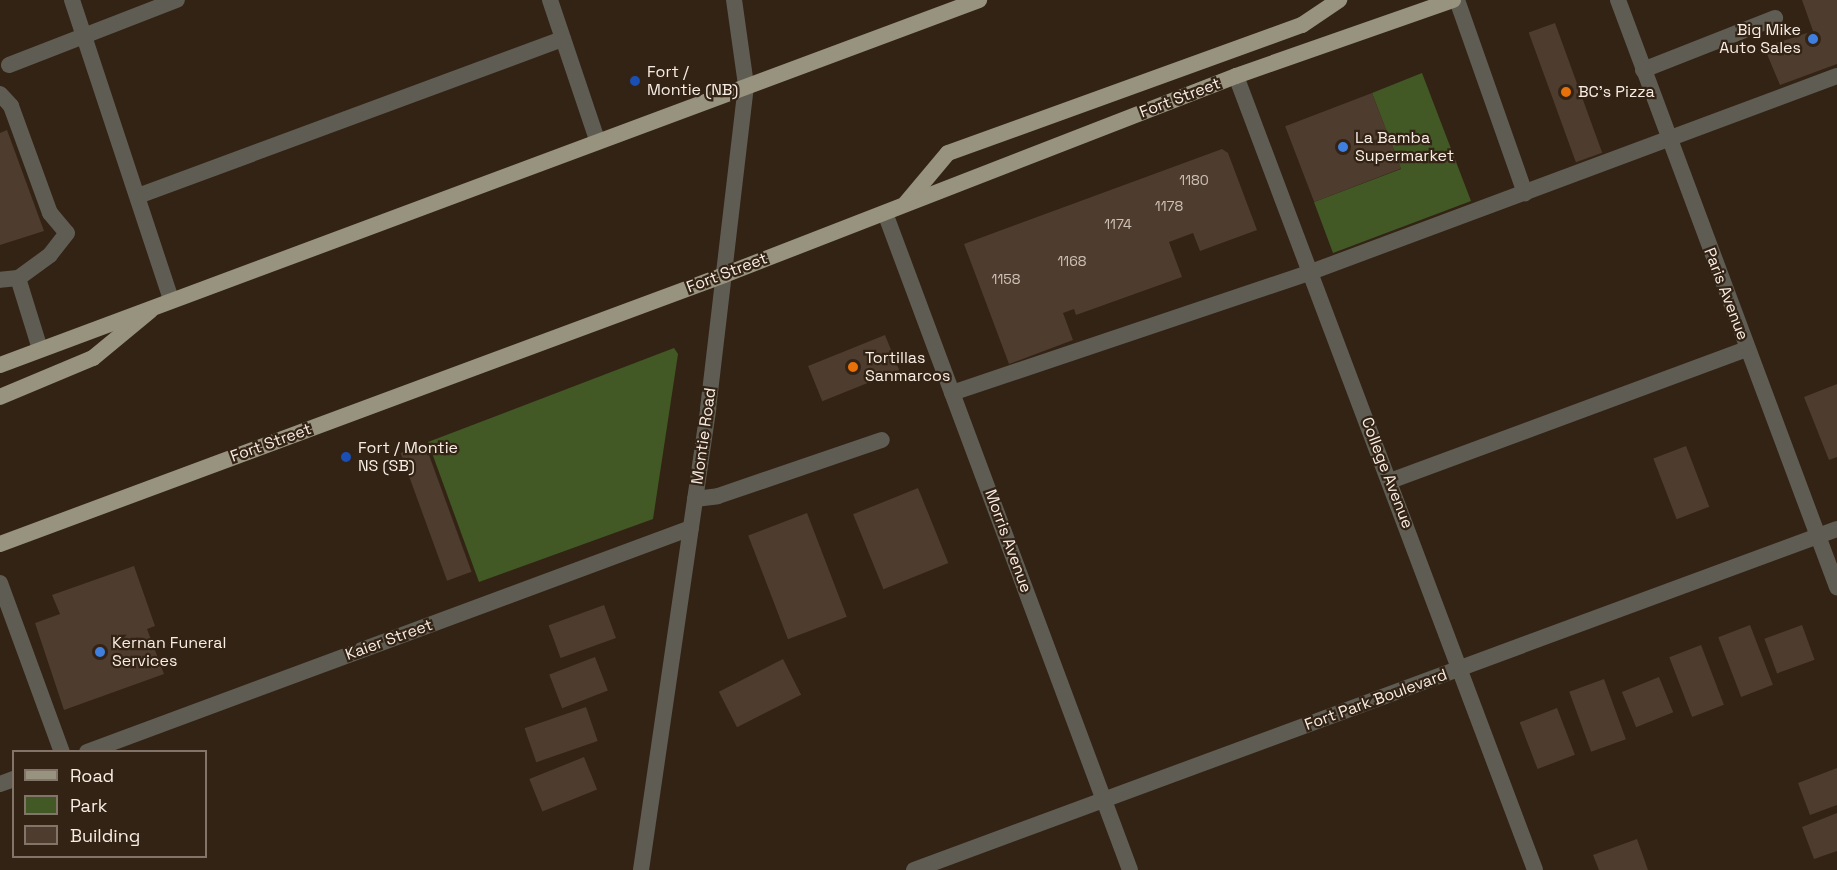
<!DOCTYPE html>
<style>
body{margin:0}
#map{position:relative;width:1837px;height:870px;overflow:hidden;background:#332315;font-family:"Space Grotesk",sans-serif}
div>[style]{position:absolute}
.green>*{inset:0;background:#425925}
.building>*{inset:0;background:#4e3c2e;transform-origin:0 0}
.service>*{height:16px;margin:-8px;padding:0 8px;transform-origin:8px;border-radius:8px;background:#5f5d53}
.minor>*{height:16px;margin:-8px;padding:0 8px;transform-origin:8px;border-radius:8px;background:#5f5d53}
.primary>*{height:16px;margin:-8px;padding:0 8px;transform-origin:8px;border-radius:8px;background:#97937e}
.dots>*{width:16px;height:16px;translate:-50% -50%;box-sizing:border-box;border:3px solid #332315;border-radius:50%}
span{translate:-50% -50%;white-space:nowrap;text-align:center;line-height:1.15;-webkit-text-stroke:4.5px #332315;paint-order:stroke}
.number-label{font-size:14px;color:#cec1b6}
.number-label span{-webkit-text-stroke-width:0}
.poi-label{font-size:16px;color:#f8ede4}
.right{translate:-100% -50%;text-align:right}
.left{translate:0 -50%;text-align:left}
.street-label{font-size:16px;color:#f8ede4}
.legend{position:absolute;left:12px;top:750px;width:195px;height:108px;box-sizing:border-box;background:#332315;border:2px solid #827468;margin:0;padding:8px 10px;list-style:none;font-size:18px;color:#f8ede4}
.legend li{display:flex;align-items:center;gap:12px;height:30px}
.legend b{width:30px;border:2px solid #827468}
</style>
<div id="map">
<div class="green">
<div style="clip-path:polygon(1422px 73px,1471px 201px,1333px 253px,1314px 202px,1401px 169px,1372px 93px)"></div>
<div style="clip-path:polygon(674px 348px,678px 354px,653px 519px,479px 582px,428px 442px)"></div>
</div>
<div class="building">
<div style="clip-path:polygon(1802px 0,1837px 0,1837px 64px,1780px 85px,1764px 47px,1813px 31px)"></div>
<div style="left:1555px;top:23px;width:138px;height:28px;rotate:70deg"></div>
<div style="left:1372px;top:93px;width:81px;height:93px;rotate:69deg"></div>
<div style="clip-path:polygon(7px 130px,44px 231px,0 245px,0 133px)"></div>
<div style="clip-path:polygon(1222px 149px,1228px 153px,1257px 230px,1200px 251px,1193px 233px,1169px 242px,1182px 277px,1076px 315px,1074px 309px,1063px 313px,1073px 340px,1009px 364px,964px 244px)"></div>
<div style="left:885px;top:335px;width:38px;height:83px;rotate:68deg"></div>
<div style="clip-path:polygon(1837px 384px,1837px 457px,1829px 460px,1804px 397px)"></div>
<div style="left:425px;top:444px;width:136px;height:26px;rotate:70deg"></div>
<div style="left:1686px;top:446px;width:65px;height:35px;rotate:69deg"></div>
<div style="left:918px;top:488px;width:81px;height:70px;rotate:68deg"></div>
<div style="left:807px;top:513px;width:111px;height:63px;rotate:69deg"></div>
<div style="clip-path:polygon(134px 566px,155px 626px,147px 629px,164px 674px,64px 710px,35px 623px,60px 614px,52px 595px)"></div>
<div style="left:604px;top:605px;width:35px;height:59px;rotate:70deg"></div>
<div style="left:1750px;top:625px;width:64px;height:34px;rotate:69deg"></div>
<div style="left:1802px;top:625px;width:37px;height:40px;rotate:70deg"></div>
<div style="left:1701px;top:645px;width:64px;height:34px;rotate:69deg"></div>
<div style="left:595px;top:657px;width:36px;height:49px;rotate:69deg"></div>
<div style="left:783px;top:659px;width:40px;height:72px;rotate:63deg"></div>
<div style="left:1659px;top:677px;width:38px;height:40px;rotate:68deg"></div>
<div style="left:1604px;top:679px;width:64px;height:37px;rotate:70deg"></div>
<div style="left:586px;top:707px;width:36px;height:65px;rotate:71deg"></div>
<div style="left:1557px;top:708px;width:50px;height:40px;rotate:69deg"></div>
<div style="left:584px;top:757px;width:35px;height:59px;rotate:68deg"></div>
<div style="clip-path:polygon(1837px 768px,1837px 805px,1810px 815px,1798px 783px)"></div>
<div style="clip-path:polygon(1837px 813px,1837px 851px,1814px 859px,1802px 827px)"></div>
<div style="clip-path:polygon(1637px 839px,1648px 870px,1599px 870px,1593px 855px)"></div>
</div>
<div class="service">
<div style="left:72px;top:0;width:315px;rotate:71.7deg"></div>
<div style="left:550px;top:0;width:148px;rotate:71.4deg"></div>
<div style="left:1457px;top:0;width:205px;rotate:70.6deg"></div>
<div style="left:9px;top:65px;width:180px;rotate:-21.2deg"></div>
<div style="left:1643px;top:70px;width:142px;rotate:-21.5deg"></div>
<div style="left:0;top:94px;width:16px;rotate:47deg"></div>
<div style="left:11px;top:106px;width:114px;rotate:70deg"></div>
<div style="left:50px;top:213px;width:26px;rotate:50deg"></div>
<div style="left:67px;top:233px;width:28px;rotate:128deg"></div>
<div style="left:50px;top:255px;width:39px;rotate:144deg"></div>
<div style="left:18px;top:278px;width:18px;rotate:174deg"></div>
<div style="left:138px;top:196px;width:453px;rotate:-20.3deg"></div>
<div style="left:18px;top:278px;width:74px;rotate:72.8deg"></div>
<div style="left:952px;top:393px;width:379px;rotate:-18.6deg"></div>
<div style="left:1311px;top:272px;width:561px;rotate:-20.44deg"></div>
<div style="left:1390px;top:481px;width:381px;rotate:-20.3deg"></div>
<div style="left:695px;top:499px;width:23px;rotate:-7deg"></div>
<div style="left:718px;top:496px;width:173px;rotate:-18.9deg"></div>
<div style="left:0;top:583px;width:180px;rotate:69.9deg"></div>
</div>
<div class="minor">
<div style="left:1618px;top:0;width:627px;rotate:69.54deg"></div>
<div style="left:1236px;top:76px;width:848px;rotate:69.36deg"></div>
<div style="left:885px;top:213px;width:701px;rotate:69.55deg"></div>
<div style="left:87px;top:752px;width:644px;rotate:-20.35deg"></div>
<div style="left:0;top:784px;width:15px;rotate:-20deg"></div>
<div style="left:641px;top:870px;width:466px;rotate:-81.7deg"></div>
<div style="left:708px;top:409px;width:326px;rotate:-83.3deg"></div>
<div style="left:746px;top:85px;width:86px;rotate:-98deg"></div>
<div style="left:914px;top:870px;width:984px;rotate:-20.28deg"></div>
</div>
<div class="primary">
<div style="left:906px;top:203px;width:65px;rotate:-50deg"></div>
<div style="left:948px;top:153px;width:376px;rotate:-19.9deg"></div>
<div style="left:1302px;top:25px;width:45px;rotate:-34deg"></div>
<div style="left:0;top:365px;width:1045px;rotate:-20.45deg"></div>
<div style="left:0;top:397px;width:101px;rotate:-22.8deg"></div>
<div style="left:93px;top:358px;width:74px;rotate:-39.5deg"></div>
<div style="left:0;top:544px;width:772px;rotate:-20.38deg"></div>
<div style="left:724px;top:275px;width:549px;rotate:-21.24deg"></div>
<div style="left:1236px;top:76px;width:230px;rotate:-19.3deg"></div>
</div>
<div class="dots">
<div style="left:1813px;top:39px;background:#3f7fe0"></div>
<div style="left:635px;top:81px;background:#1a4fb4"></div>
<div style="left:1566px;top:92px;background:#e8710a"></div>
<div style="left:1343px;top:147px;background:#3f7fe0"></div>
<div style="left:853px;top:367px;background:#e8710a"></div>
<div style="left:346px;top:457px;background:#1a4fb4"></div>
<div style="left:100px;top:652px;background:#3f7fe0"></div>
</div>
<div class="number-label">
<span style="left:1194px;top:180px">1180</span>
<span style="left:1169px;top:206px">1178</span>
<span style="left:1118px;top:224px">1174</span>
<span style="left:1072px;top:261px">1168</span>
<span style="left:1006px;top:279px">1158</span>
</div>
<div class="poi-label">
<span class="right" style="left:1801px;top:39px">Big Mike<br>Auto Sales</span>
<span class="left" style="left:647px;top:81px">Fort /<br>Montie (NB)</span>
<span class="left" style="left:1578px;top:92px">BC's Pizza</span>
<span class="left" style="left:1355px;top:147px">La Bamba<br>Supermarket</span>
<span class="left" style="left:865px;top:367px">Tortillas<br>Sanmarcos</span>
<span class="left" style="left:358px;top:457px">Fort / Montie<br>NS (SB)</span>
<span class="left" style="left:112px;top:652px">Kernan Funeral<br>Services</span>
</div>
<div class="street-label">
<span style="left:1180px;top:98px;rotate:-21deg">Fort Street</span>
<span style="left:727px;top:273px;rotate:-21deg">Fort Street</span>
<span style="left:1726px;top:294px;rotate:69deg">Paris Avenue</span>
<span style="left:704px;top:436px;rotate:-82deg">Montie Road</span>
<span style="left:271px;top:443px;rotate:-20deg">Fort Street</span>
<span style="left:1387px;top:473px;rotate:69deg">College Avenue</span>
<span style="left:1008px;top:541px;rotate:70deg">Morris Avenue</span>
<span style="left:389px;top:640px;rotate:-20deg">Kaier Street</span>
<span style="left:1376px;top:700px;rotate:-20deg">Fort Park Boulevard</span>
</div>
<ul class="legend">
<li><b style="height:8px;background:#97937e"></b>Road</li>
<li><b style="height:16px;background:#425925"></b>Park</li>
<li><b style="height:16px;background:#4e3c2e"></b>Building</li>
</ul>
</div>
